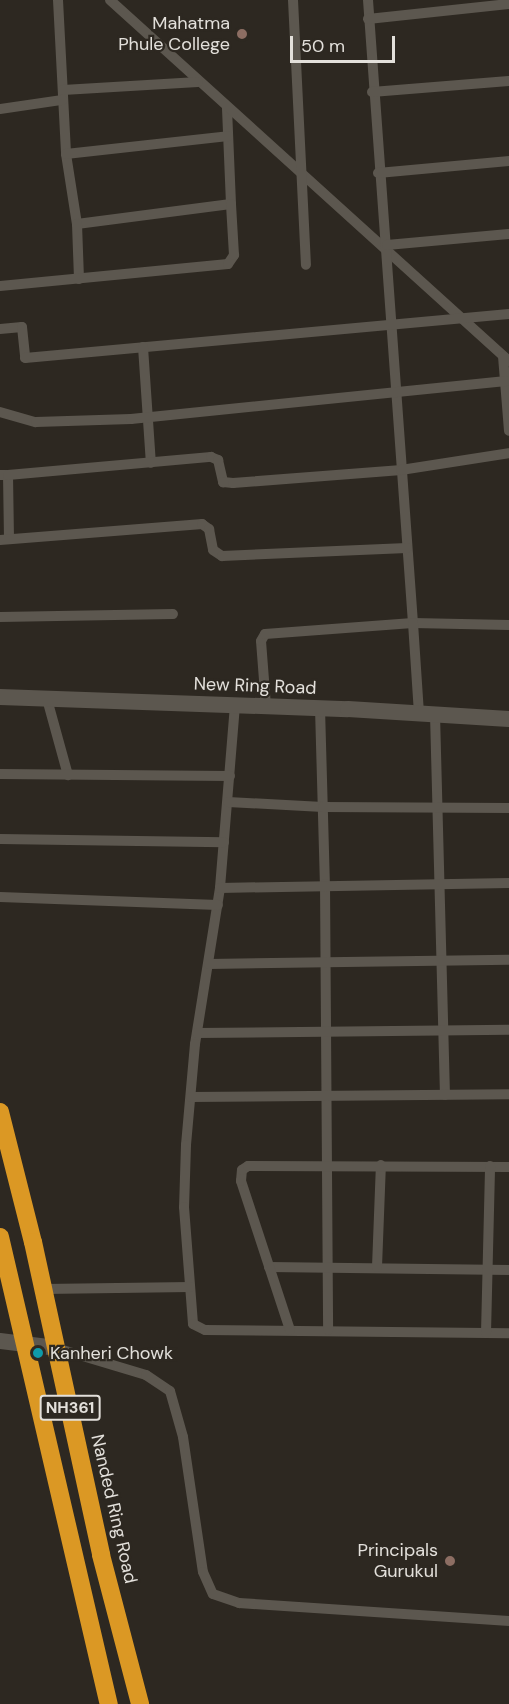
<!DOCTYPE html>
<style>
body{margin:0}
#map{position:relative;width:509px;height:1704px;overflow:hidden;background:#2d2821;font-family:"DM Sans",sans-serif}
div>[style]{position:absolute}
.street>*{height:10px;margin:-5px;padding:0 5px;transform-origin:5px;border-radius:5px;background:#5c574f}
.secondary>*{height:16px;margin:-8px;padding:0 8px;transform-origin:8px;border-radius:8px;background:#5c574f}
.highway>*{height:18px;margin:-9px;padding:0 9px;transform-origin:9px;border-radius:9px;background:#db9824}
.dots>*{width:16px;height:16px;translate:-50% -50%;box-sizing:border-box;border:3px solid #2d2821;border-radius:50%}
span{translate:-50% -50%;white-space:nowrap;text-align:center;line-height:1.15;-webkit-text-stroke:4.5px #2d2821;paint-order:stroke}
.shield-label span{padding:2px 4px;background:#2d2821;border:2px solid;border-radius:4px;-webkit-text-stroke-width:0}
.shield-label{font-size:16px;color:#e3e0db;font-weight:700}
.poi-label{font-size:18px;color:#e3e0db}
.right{translate:-100% -50%;text-align:right}
.left{translate:0 -50%;text-align:left}
.street-label{font-size:18px;color:#e3e0db}
.scale{position:absolute;left:290px;top:36px;width:105px;height:27px;box-sizing:border-box;border:3px solid #e3e0db;border-top:0;padding-left:8px;font-size:18px;line-height:21px;white-space:nowrap;color:#e3e0db;-webkit-text-stroke:4px #2d2821;paint-order:stroke}
</style>
<div id="map">
<div class="street">
<div style="left:58px;top:0;width:154px;rotate:87deg"></div>
<div style="left:66px;top:154px;width:71px;rotate:81.1deg"></div>
<div style="left:77px;top:224px;width:155px;rotate:-7.4deg"></div>
<div style="left:231px;top:204px;width:96px;rotate:-92.4deg"></div>
<div style="left:110px;top:0;width:538px;rotate:42.14deg"></div>
<div style="left:293px;top:0;width:265px;rotate:87.2deg"></div>
<div style="left:368px;top:0;width:625px;rotate:85.87deg"></div>
<div style="left:413px;top:623px;width:96px;rotate:1.2deg"></div>
<div style="left:368px;top:19px;width:142px;rotate:-6.1deg"></div>
<div style="left:63px;top:90px;width:135px;rotate:-3.4deg"></div>
<div style="left:372px;top:92px;width:137px;rotate:-4.6deg"></div>
<div style="left:0;top:109px;width:63px;rotate:-8.3deg"></div>
<div style="left:66px;top:154px;width:163px;rotate:-6.3deg"></div>
<div style="left:378px;top:173px;width:132px;rotate:-5.2deg"></div>
<div style="left:77px;top:224px;width:55px;rotate:87.9deg"></div>
<div style="left:387px;top:245px;width:122px;rotate:-5.2deg"></div>
<div style="left:0;top:286px;width:229px;rotate:-5.5deg"></div>
<div style="left:228px;top:264px;width:11px;rotate:-56deg"></div>
<div style="left:234px;top:255px;width:51px;rotate:-93.4deg"></div>
<div style="left:0;top:329px;width:22px;rotate:-5deg"></div>
<div style="left:22px;top:327px;width:31px;rotate:84deg"></div>
<div style="left:25px;top:358px;width:486px;rotate:-5.2deg"></div>
<div style="left:143px;top:347px;width:116px;rotate:86.1deg"></div>
<div style="left:503px;top:356px;width:75px;rotate:85.4deg"></div>
<div style="left:0;top:412px;width:37px;rotate:16deg"></div>
<div style="left:36px;top:422px;width:95px;rotate:-1.8deg"></div>
<div style="left:131px;top:419px;width:377px;rotate:-5.8deg"></div>
<div style="left:0;top:475px;width:8px"></div>
<div style="left:8px;top:475px;width:64px;rotate:89.1deg"></div>
<div style="left:8px;top:475px;width:204px;rotate:-5.1deg"></div>
<div style="left:211px;top:457px;width:8px;rotate:23deg"></div>
<div style="left:218px;top:460px;width:23px;rotate:77deg"></div>
<div style="left:223px;top:482px;width:10px;rotate:6deg"></div>
<div style="left:233px;top:483px;width:169px;rotate:-4.4deg"></div>
<div style="left:401px;top:470px;width:109px;rotate:-8.9deg"></div>
<div style="left:0;top:540px;width:203px;rotate:-4.5deg"></div>
<div style="left:202px;top:524px;width:9px;rotate:36deg"></div>
<div style="left:209px;top:529px;width:21px;rotate:79deg"></div>
<div style="left:213px;top:550px;width:11px;rotate:34deg"></div>
<div style="left:222px;top:556px;width:185px;rotate:-2.5deg"></div>
<div style="left:0;top:617px;width:173px;rotate:-1deg"></div>
<div style="left:47px;top:699px;width:79px;rotate:74.6deg"></div>
<div style="left:235px;top:705px;width:184px;rotate:94.7deg"></div>
<div style="left:220px;top:888px;width:158px;rotate:99.1deg"></div>
<div style="left:195px;top:1044px;width:101px;rotate:95.1deg"></div>
<div style="left:186px;top:1145px;width:62px;rotate:91.8deg"></div>
<div style="left:184px;top:1207px;width:117px;rotate:85.6deg"></div>
<div style="left:193px;top:1324px;width:13px;rotate:27deg"></div>
<div style="left:205px;top:1330px;width:304px;rotate:0.6deg"></div>
<div style="left:266px;top:706px;width:65px;rotate:-94.4deg"></div>
<div style="left:261px;top:641px;width:8px;rotate:-60deg"></div>
<div style="left:265px;top:634px;width:148px;rotate:-4.3deg"></div>
<div style="left:413px;top:623px;width:90px;rotate:86.2deg"></div>
<div style="left:320px;top:708px;width:176px;rotate:88.4deg"></div>
<div style="left:325px;top:884px;width:446px;rotate:89.6deg"></div>
<div style="left:435px;top:714px;width:381px;rotate:88.5deg"></div>
<div style="left:0;top:774px;width:230px;rotate:0.5deg"></div>
<div style="left:228px;top:802px;width:95px;rotate:3deg"></div>
<div style="left:323px;top:807px;width:186px;rotate:0.3deg"></div>
<div style="left:0;top:839px;width:224px;rotate:0.8deg"></div>
<div style="left:220px;top:888px;width:289px;rotate:-1deg"></div>
<div style="left:0;top:897px;width:218px;rotate:2.1deg"></div>
<div style="left:209px;top:964px;width:300px;rotate:-0.8deg"></div>
<div style="left:197px;top:1033px;width:312px;rotate:-0.6deg"></div>
<div style="left:191px;top:1097px;width:318px;rotate:-0.5deg"></div>
<div style="left:269px;top:1267px;width:240px;rotate:0.7deg"></div>
<div style="left:377px;top:1267px;width:102px;rotate:-87.8deg"></div>
<div style="left:44px;top:1289px;width:146px;rotate:-0.8deg"></div>
<div style="left:290px;top:1330px;width:157px;rotate:-108.2deg"></div>
<div style="left:241px;top:1181px;width:11px;rotate:-85deg"></div>
<div style="left:242px;top:1170px;width:7px;rotate:-34deg"></div>
<div style="left:248px;top:1166px;width:261px;rotate:0.2deg"></div>
<div style="left:486px;top:1333px;width:167px;rotate:-88.6deg"></div>
<div style="left:56px;top:1348px;width:94px;rotate:16.7deg"></div>
<div style="left:146px;top:1375px;width:29px;rotate:34deg"></div>
<div style="left:170px;top:1391px;width:48px;rotate:74.2deg"></div>
<div style="left:183px;top:1437px;width:136px;rotate:81.6deg"></div>
<div style="left:203px;top:1572px;width:24px;rotate:66deg"></div>
<div style="left:213px;top:1594px;width:28px;rotate:19deg"></div>
<div style="left:239px;top:1603px;width:271px;rotate:3.8deg"></div>
</div>
<div class="secondary">
<div style="left:0;top:697px;width:348px;rotate:2deg"></div>
<div style="left:348px;top:709px;width:161px;rotate:3.6deg"></div>
<div style="left:0;top:1341px;width:56px;rotate:7.1deg"></div>
</div>
<div class="highway">
<div style="left:0;top:1112px;width:134px;rotate:75.8deg"></div>
<div style="left:33px;top:1242px;width:320px;rotate:77.7deg"></div>
<div style="left:101px;top:1555px;width:154px;rotate:75.3deg"></div>
<div style="left:0;top:1237px;width:480px;rotate:76.9deg"></div>
</div>
<div class="dots">
<div style="left:242px;top:34px;background:#8d6e63"></div>
<div style="left:38px;top:1353px;background:#0f9aa8"></div>
<div style="left:450px;top:1561px;background:#8d6e63"></div>
</div>
<div class="shield-label">
<span style="left:70px;top:1408px">NH361</span>
</div>
<div class="poi-label">
<span class="right" style="left:230px;top:34px">Mahatma<br>Phule College</span>
<span class="left" style="left:50px;top:1353px">Kanheri Chowk</span>
<span class="right" style="left:438px;top:1561px">Principals<br>Gurukul</span>
</div>
<div class="street-label">
<span style="left:255px;top:686px;rotate:2deg">New Ring Road</span>
<span style="left:114px;top:1509px;rotate:77deg">Nanded Ring Road</span>
</div>
<div class="scale">50 m</div>
</div>
